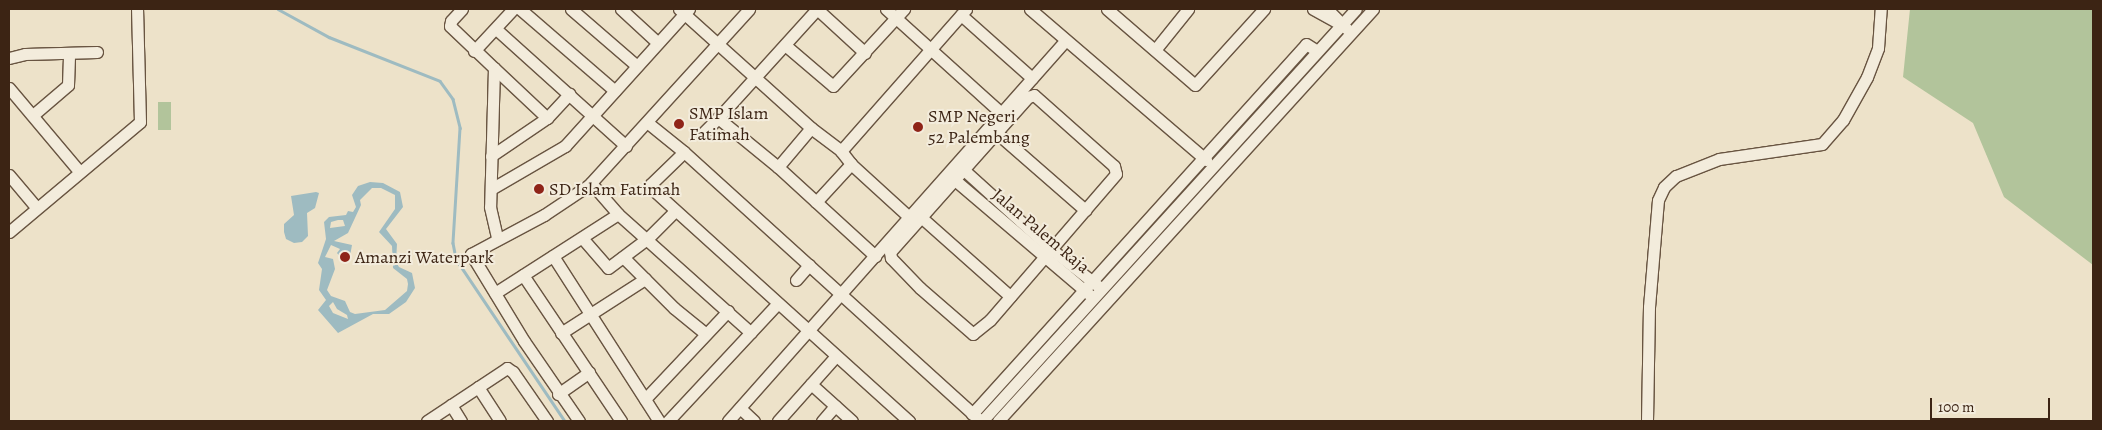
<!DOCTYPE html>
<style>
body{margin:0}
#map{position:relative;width:2102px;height:430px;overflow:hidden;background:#ede2c9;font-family:Alegreya,serif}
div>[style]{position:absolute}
.green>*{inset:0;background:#b2c49b;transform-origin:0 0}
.water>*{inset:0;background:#9ebbc1}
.stream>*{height:2.5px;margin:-1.25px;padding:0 1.25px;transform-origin:1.25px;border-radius:1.25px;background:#9ebbc1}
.roads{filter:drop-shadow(1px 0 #685441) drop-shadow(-1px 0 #685441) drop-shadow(0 1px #685441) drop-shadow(0 -1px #685441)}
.minor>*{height:11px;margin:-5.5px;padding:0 5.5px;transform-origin:5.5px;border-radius:5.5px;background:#f3ecdc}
.dots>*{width:14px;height:14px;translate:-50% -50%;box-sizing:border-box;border:2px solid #f3ecdc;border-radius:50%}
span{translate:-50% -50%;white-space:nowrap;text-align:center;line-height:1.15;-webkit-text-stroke:4px #f3ecdc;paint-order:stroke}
.poi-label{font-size:18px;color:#3c2414}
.left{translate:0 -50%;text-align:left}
.street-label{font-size:18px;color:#3c2414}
.frame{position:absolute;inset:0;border:10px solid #3c2414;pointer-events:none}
.scale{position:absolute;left:1930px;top:398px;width:120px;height:22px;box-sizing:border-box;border:2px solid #3c2414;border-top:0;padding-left:6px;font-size:15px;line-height:18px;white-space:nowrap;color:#3c2414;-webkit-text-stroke:4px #f3ecdc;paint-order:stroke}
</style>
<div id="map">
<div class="green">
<div style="clip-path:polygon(1910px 9px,2093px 9px,2093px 265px,2004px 197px,1973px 123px,1903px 77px)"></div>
<div style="left:158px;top:102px;width:13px;height:28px"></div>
</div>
<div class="water">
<div style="clip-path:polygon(evenodd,370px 182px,383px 183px,400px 192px,403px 207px,386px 229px,397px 244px,396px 262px,399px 267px,412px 273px,415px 288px,406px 302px,389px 314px,373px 314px,338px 333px,318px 310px,326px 300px,319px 290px,322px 269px,318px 263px,326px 239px,324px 222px,329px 217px,346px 215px,348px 211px,353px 212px,356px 207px,352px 195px,358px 186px,370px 182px,372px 188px,381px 188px,395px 195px,395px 209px,379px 232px,392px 246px,393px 268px,407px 279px,408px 284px,407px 291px,385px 310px,355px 314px,350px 312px,345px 301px,331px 296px,327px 290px,335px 269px,333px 259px,325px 257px,331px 245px,340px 249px,337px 253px,342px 259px,350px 256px,352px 245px,334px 241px,348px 233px,361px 205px,360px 200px,372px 188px,370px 182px,338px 220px,343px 220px,345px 226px,330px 228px,331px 222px,338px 220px,370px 182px,333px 302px,337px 309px,347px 315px,348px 319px,333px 313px,329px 306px,333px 302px)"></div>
<div style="clip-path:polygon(316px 192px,319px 193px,315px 208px,307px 213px,308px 236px,302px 242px,294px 243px,286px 239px,284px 232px,284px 224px,294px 215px,291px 196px)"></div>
</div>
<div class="stream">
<div style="left:278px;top:9px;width:58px;rotate:28.8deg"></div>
<div style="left:329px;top:37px;width:119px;rotate:21.6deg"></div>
<div style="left:440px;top:81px;width:22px;rotate:54deg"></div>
<div style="left:453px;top:99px;width:30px;rotate:76deg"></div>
<div style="left:460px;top:128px;width:115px;rotate:93.5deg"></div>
<div style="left:453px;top:243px;width:16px;rotate:79deg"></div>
<div style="left:456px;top:259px;width:195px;rotate:56.1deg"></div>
</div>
<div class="roads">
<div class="minor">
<div style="left:462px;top:9px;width:16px;rotate:133deg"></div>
<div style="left:451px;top:21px;width:5px;rotate:101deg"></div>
<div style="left:450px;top:26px;width:61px;rotate:43.7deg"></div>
<div style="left:494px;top:68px;width:139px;rotate:91.6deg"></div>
<div style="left:490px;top:207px;width:31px;rotate:77deg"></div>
<div style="left:520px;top:9px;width:125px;rotate:40.8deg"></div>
<div style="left:571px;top:9px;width:87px;rotate:40.8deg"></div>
<div style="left:621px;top:9px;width:50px;rotate:42.6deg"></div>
<div style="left:679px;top:9px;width:178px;rotate:42deg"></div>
<div style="left:811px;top:128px;width:38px;rotate:37deg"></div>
<div style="left:841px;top:151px;width:16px;rotate:52deg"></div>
<div style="left:851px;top:164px;width:79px;rotate:42.4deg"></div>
<div style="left:817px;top:9px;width:147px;rotate:132.2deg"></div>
<div style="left:718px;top:118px;width:77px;rotate:39.2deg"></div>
<div style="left:778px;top:167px;width:132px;rotate:42.5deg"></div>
<div style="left:817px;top:9px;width:65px;rotate:42.5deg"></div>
<div style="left:886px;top:9px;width:155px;rotate:42.1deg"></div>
<div style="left:1030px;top:9px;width:232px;rotate:40.6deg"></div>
<div style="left:1107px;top:9px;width:116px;rotate:40.8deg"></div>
<div style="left:1195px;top:85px;width:103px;rotate:-47.8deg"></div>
<div style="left:1313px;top:9px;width:29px;rotate:29deg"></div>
<div style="left:1327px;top:9px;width:28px;rotate:45deg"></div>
<div style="left:961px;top:15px;width:95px;rotate:41.6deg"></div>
<div style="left:496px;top:29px;width:175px;rotate:42deg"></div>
<div style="left:785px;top:45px;width:63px;rotate:40.5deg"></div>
<div style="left:833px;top:86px;width:105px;rotate:-47.3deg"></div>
<div style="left:1155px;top:50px;width:53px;rotate:-51.2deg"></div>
<div style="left:474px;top:51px;width:57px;rotate:-47.1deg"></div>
<div style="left:9px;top:58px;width:16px;rotate:-14deg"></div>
<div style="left:25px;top:54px;width:72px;rotate:-1.6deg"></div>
<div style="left:494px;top:68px;width:73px;rotate:43.3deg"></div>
<div style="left:9px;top:88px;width:109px;rotate:49.9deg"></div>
<div style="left:1034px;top:95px;width:107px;rotate:41.6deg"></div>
<div style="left:1114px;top:166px;width:8px;rotate:76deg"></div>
<div style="left:1116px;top:174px;width:193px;rotate:130.8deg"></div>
<div style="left:990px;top:320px;width:22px;rotate:141deg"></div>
<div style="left:973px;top:334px;width:70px;rotate:-139deg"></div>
<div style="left:920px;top:288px;width:42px;rotate:-134deg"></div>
<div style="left:891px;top:258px;width:6px;rotate:-99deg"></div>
<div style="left:890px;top:252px;width:208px;rotate:-48.3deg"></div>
<div style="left:1028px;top:97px;width:6px;rotate:-18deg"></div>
<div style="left:33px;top:115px;width:46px;rotate:-40.6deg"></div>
<div style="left:68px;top:85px;width:32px;rotate:-88deg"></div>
<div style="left:648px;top:123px;width:46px;rotate:38.9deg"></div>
<div style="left:684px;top:152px;width:397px;rotate:42.2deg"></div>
<div style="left:702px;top:134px;width:23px;rotate:-45deg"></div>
<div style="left:998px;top:134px;width:116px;rotate:41.1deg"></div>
<div style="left:841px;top:151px;width:189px;rotate:-48.6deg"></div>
<div style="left:684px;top:152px;width:46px;rotate:135.9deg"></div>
<div style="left:651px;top:184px;width:4px;rotate:90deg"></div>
<div style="left:651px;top:188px;width:348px;rotate:42.1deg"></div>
<div style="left:491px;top:156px;width:68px;rotate:-34.2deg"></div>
<div style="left:547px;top:118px;width:33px;rotate:-47deg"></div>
<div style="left:778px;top:167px;width:51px;rotate:-49.8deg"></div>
<div style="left:965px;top:171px;width:116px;rotate:42.2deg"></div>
<div style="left:1051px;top:249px;width:60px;rotate:38.2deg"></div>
<div style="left:9px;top:175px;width:42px;rotate:49.8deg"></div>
<div style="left:956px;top:181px;width:176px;rotate:40.4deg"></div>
<div style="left:591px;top:183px;width:41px;rotate:48.9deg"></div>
<div style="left:618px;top:214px;width:178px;rotate:41.8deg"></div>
<div style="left:491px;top:189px;width:86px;rotate:-30.2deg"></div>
<div style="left:565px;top:146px;width:185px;rotate:-47.9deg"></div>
<div style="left:816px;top:202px;width:52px;rotate:-47.4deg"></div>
<div style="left:922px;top:218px;width:118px;rotate:41.6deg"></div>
<div style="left:9px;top:232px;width:171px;rotate:-40deg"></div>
<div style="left:140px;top:122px;width:113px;rotate:-91.5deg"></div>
<div style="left:583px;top:239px;width:38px;rotate:49deg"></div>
<div style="left:608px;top:268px;width:50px;rotate:-36.9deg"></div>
<div style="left:648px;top:238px;width:38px;rotate:-45deg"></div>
<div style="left:553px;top:256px;width:196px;rotate:57.3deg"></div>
<div style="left:623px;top:257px;width:72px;rotate:45deg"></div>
<div style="left:674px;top:308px;width:41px;rotate:39.1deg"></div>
<div style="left:523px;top:275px;width:176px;rotate:56.1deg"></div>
<div style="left:796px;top:280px;width:20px;rotate:-49deg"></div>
<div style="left:495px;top:293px;width:146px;rotate:-32.7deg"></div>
<div style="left:561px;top:333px;width:100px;rotate:-32.7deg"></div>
<div style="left:811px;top:384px;width:55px;rotate:42.1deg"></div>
<div style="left:478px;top:387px;width:40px;rotate:57.1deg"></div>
<div style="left:558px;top:394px;width:38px;rotate:-35deg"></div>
<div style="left:645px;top:399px;width:121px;rotate:-46.7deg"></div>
<div style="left:451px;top:405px;width:19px;rotate:58deg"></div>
<div style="left:740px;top:408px;width:19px;rotate:43deg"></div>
<div style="left:972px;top:414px;width:498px;rotate:-47.9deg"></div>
<div style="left:1306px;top:44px;width:13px;rotate:32deg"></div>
<div style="left:427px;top:421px;width:96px;rotate:-33.5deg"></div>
<div style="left:507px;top:368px;width:7px;rotate:34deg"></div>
<div style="left:513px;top:372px;width:60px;rotate:55.2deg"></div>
<div style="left:579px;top:421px;width:97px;rotate:-124.5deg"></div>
<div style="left:524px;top:341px;width:102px;rotate:-121.3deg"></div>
<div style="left:471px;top:254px;width:83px;rotate:-28.1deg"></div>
<div style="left:544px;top:215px;width:54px;rotate:-33.7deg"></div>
<div style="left:589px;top:185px;width:238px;rotate:-47.7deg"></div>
<div style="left:668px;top:421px;width:160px;rotate:-47deg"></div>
<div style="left:728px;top:421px;width:508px;rotate:-48.43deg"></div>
<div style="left:778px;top:421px;width:87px;rotate:-48.3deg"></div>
<div style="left:822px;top:421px;width:20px;rotate:-49deg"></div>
<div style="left:982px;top:421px;width:556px;rotate:-47.77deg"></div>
<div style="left:998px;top:421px;width:557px;rotate:-47.69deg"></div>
<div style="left:1647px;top:421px;width:114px;rotate:-89deg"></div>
<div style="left:1649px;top:307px;width:107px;rotate:-85.2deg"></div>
<div style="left:1658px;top:200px;width:14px;rotate:-65deg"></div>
<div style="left:1664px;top:187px;width:16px;rotate:-43deg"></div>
<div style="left:1676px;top:176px;width:46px;rotate:-21.6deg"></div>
<div style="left:1719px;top:159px;width:104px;rotate:-8.3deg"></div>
<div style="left:1822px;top:144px;width:32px;rotate:-49deg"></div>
<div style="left:1843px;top:120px;width:49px;rotate:-60.8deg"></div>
<div style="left:1867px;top:77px;width:31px;rotate:-69deg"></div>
<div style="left:1878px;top:48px;width:39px;rotate:-86deg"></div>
</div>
</div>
<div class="dots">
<div style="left:679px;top:124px;background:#8f2418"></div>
<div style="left:918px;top:127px;background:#8f2418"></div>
<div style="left:539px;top:189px;background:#8f2418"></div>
<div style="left:345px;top:257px;background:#8f2418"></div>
</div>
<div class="poi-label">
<span class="left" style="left:689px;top:124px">SMP Islam<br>Fatimah</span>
<span class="left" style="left:928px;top:127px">SMP Negeri<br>52 Palembang</span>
<span class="left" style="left:549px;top:189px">SD Islam Fatimah</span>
<span class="left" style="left:355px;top:257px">Amanzi Waterpark</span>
</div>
<div class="street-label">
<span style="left:1041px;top:231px;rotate:40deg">Jalan Palem Raja</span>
</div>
<div class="frame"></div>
<div class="scale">100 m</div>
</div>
